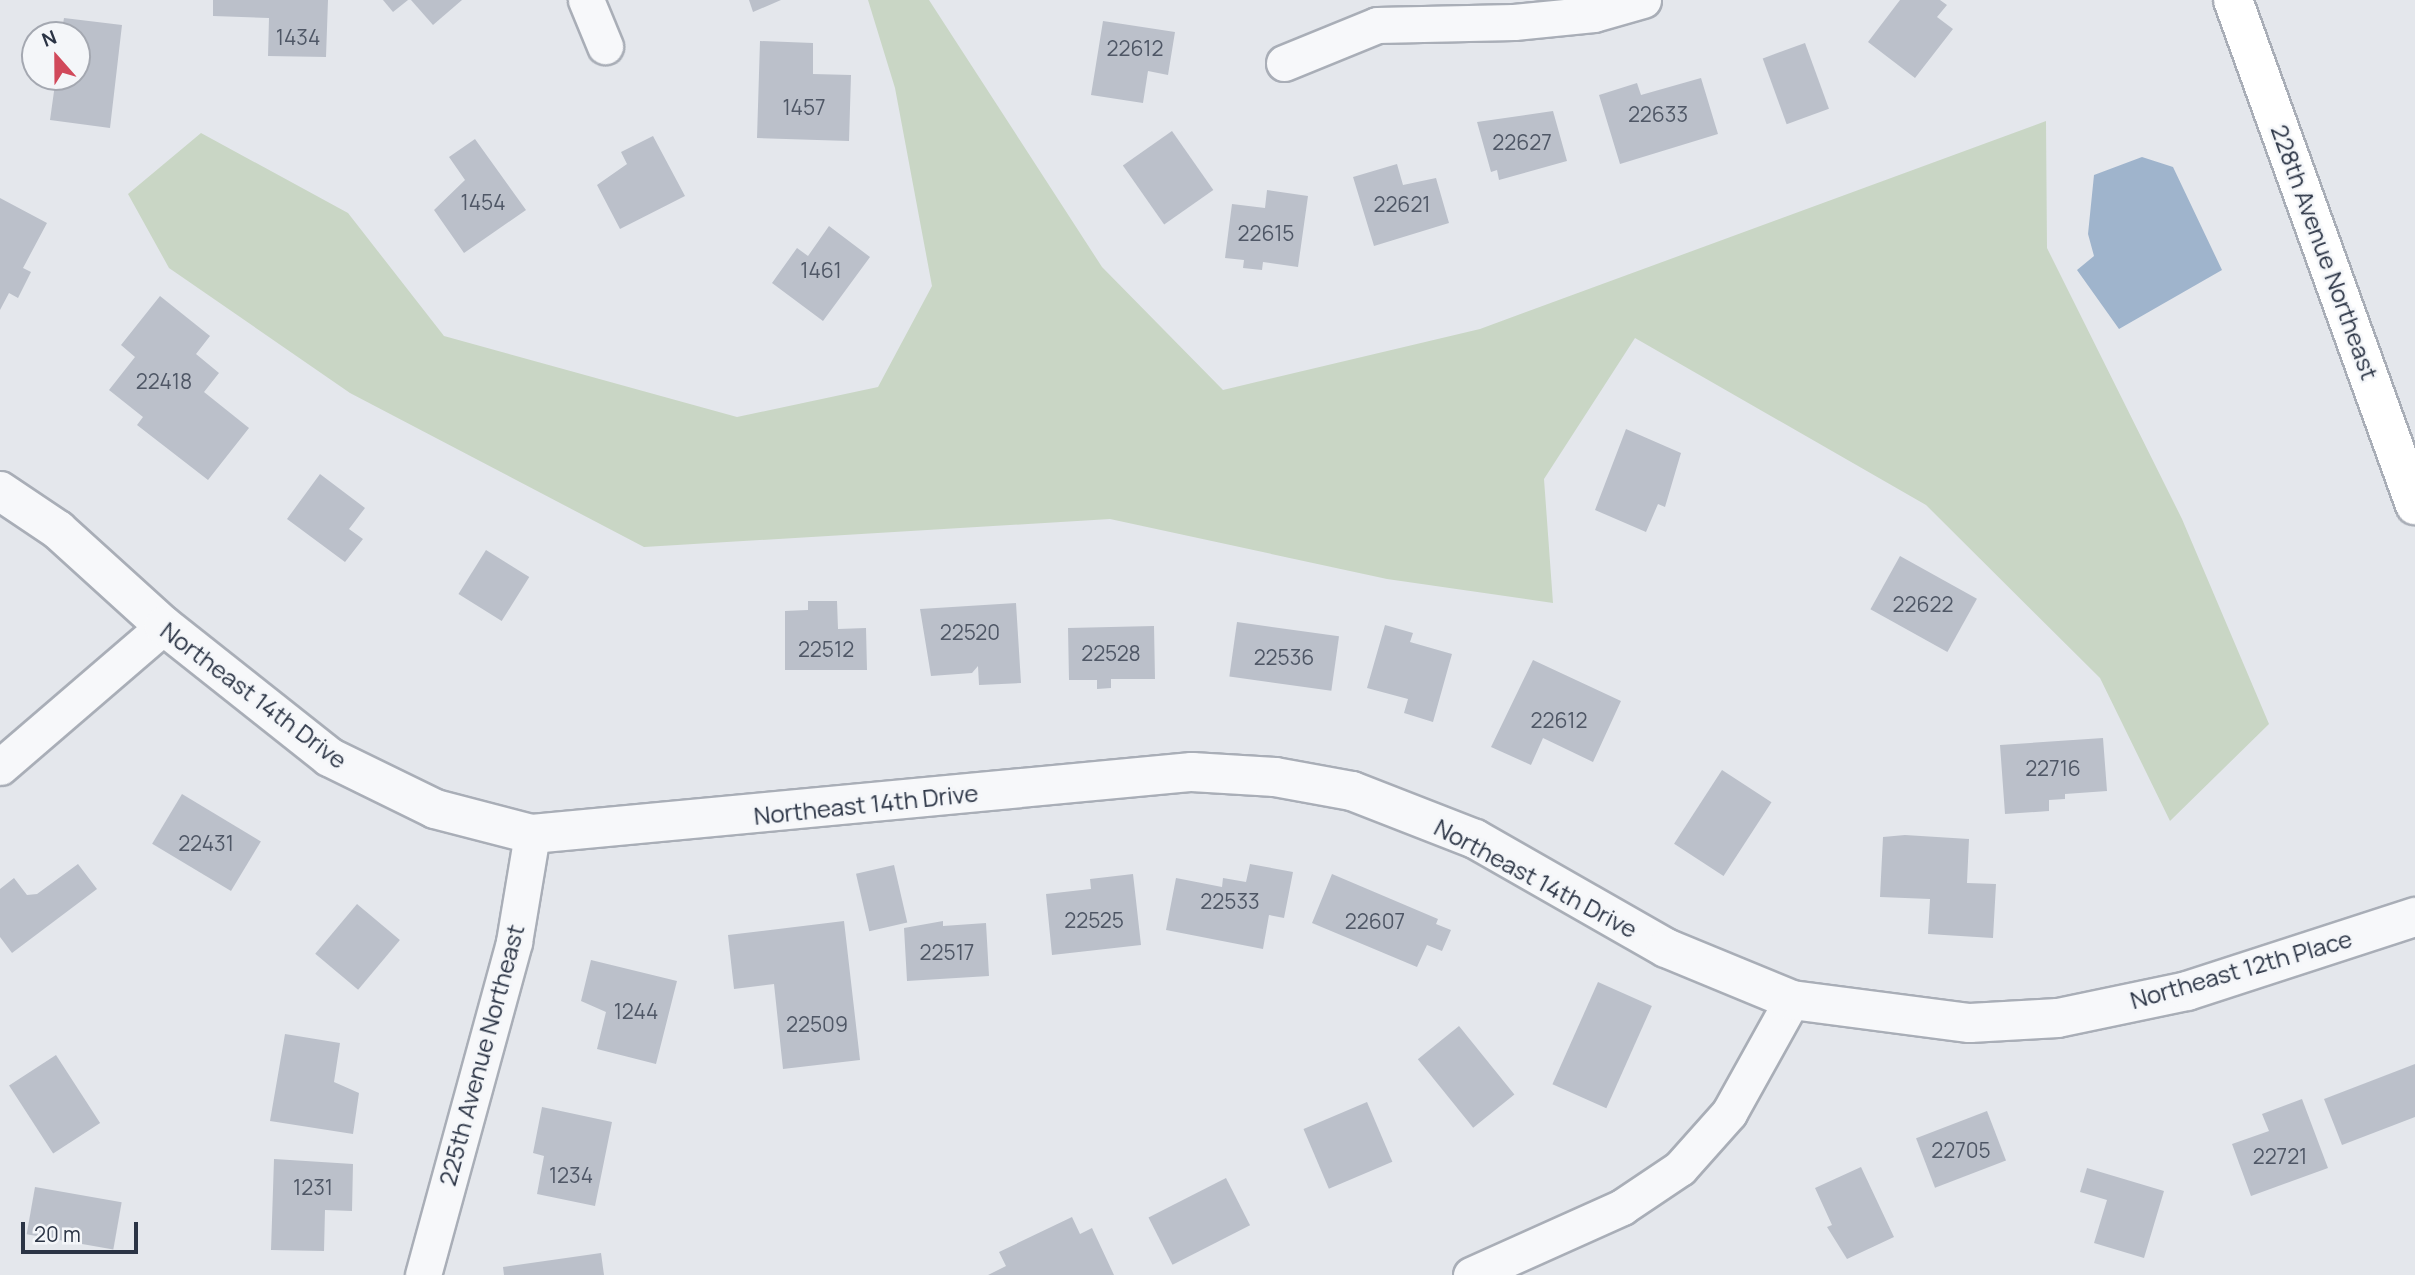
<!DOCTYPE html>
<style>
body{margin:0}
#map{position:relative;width:2415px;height:1275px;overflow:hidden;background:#e4e7ec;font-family:Manrope,sans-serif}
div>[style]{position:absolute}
.green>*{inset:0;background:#c9d6c5}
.water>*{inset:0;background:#9fb4cc}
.building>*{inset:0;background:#bbc0ca;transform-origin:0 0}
.roads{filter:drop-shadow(2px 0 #a9aeb7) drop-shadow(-2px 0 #a9aeb7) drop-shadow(0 2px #a9aeb7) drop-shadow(0 -2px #a9aeb7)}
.minor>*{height:35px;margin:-17.5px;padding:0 17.5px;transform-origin:17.5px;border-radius:17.5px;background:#f7f8fa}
.tertiary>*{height:38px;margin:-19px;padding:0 19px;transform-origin:19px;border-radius:19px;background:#f7f8fa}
.secondary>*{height:38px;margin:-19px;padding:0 19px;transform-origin:19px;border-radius:19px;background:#fff}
span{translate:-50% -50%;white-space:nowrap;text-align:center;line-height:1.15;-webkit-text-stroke:5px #f4f6f9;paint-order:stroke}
.number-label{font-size:21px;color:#4f5766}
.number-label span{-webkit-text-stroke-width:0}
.street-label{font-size:24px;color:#2b3445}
.north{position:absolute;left:21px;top:21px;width:70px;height:70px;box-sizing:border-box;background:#f4f6f9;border:2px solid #a4a8b1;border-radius:50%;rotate:339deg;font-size:19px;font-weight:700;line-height:28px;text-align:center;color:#2b3445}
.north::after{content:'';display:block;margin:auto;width:24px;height:32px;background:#d1495b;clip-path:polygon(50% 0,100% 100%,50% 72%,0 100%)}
.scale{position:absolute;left:21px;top:1222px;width:117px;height:32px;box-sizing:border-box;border:4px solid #2b3445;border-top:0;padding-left:9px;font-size:21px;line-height:24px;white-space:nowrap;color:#2b3445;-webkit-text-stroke:5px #f4f6f9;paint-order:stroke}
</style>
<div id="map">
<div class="green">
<div style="clip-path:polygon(868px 0,929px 0,1102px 267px,1223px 390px,1480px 329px,2046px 121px,2047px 248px,2182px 519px,2269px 724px,2170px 821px,2100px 678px,1926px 505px,1635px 338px,1544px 479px,1553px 603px,1387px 579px,1110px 519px,644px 547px,350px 393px,169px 268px,128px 194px,201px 133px,348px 213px,444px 336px,737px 417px,878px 387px,932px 286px,895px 88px)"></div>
</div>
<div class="water">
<div style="clip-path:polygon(2142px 157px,2173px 167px,2222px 270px,2119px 329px,2077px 270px,2094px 256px,2088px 234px,2094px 175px)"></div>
</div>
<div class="building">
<div style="clip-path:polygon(213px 0,328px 0,326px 57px,268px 56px,269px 18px,213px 16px)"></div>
<div style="clip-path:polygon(383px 0,408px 0,393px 12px)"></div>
<div style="clip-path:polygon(411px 0,462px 0,433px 25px)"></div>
<div style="clip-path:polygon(749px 0,781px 0,753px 12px)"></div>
<div style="clip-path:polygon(1900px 0,1940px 0,1947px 5px,1937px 17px,1953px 29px,1915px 78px,1868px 42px)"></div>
<div style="clip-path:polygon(64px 18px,122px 25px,110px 128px,50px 120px,56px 77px,77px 77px,77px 35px,61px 35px)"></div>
<div style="clip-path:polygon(1103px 21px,1175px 32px,1168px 75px,1148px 71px,1143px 103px,1091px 95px)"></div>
<div style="clip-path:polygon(760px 41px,813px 43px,813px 74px,851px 75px,849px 141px,757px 138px)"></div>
<div style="left:1805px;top:43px;width:70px;height:45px;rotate:70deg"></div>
<div style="clip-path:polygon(1701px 78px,1718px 134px,1620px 164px,1599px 95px,1637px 83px,1641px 95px)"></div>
<div style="clip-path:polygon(1553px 111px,1567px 161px,1499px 180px,1497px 170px,1491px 172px,1477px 122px)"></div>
<div style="left:1172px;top:131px;width:72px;height:60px;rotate:55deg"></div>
<div style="clip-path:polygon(653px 136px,685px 196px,620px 229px,597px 185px,627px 164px,621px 152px)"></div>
<div style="clip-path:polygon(475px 139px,526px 210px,464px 253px,434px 210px,465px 180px,449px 157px)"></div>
<div style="clip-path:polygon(1397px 164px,1403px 185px,1436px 178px,1449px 223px,1374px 246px,1353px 177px)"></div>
<div style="clip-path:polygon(1267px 190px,1308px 196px,1298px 267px,1263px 262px,1262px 270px,1243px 268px,1244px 260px,1225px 258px,1232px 204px,1265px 208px)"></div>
<div style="clip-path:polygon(0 198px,47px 223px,23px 268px,31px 272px,18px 298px,9px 293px,0 310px)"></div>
<div style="clip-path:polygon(829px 226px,870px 257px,823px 321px,772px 283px,797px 248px,808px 256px)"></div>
<div style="clip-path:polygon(160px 296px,210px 336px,196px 354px,219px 373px,204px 392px,249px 428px,208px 480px,137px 425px,143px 417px,109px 390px,135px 357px,121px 345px)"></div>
<div style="clip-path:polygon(1626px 429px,1681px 453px,1665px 507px,1658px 504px,1646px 532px,1595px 510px)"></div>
<div style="clip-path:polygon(320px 474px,365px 508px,349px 529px,363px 539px,345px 562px,287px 519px)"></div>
<div style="left:486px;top:550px;width:51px;height:52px;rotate:32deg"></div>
<div style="left:1900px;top:556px;width:88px;height:61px;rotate:29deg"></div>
<div style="clip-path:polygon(808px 601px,837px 601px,838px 629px,866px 628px,867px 670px,785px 670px,785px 611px,808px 610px)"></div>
<div style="clip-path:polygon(1016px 603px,1021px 683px,979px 685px,978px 666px,972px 673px,931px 676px,920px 609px)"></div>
<div style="left:1237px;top:622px;width:103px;height:55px;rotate:8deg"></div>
<div style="clip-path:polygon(1385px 625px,1413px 633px,1410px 642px,1452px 654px,1433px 722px,1404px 713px,1408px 699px,1367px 688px)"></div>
<div style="clip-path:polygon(1154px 626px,1155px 679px,1111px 679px,1111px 688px,1097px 689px,1097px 680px,1069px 680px,1068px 628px)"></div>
<div style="clip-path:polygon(1533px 660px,1621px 701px,1593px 762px,1543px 738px,1531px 765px,1491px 747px)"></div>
<div style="clip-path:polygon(2103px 738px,2107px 791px,2065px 794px,2065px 799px,2049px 800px,2049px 811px,2005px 814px,2000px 745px)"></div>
<div style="left:1722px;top:770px;width:59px;height:88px;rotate:33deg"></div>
<div style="left:182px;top:794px;width:92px;height:58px;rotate:31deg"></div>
<div style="clip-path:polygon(1905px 835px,1969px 839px,1967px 883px,1996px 884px,1993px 938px,1928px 934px,1930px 899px,1880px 897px,1883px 837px)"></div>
<div style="clip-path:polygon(78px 864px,97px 889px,12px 953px,0 937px,0 889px,14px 878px,27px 895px,37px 894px)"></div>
<div style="clip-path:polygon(1250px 864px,1293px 872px,1284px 918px,1269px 915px,1263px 949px,1166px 930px,1176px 878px,1222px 887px,1223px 878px,1246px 882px)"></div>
<div style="left:894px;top:865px;width:59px;height:39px;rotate:77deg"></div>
<div style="clip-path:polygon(1133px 874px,1141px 945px,1052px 955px,1046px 894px,1091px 889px,1090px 879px)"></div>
<div style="clip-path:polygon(1332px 874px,1438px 919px,1436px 924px,1451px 930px,1442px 951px,1427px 945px,1417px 967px,1312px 923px)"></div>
<div style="left:357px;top:904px;width:56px;height:65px;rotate:40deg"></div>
<div style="clip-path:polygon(844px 921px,860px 1060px,783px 1069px,774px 984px,734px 989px,728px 935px)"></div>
<div style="clip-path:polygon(943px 921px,943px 926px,986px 923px,989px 976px,907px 981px,904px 928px)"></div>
<div style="clip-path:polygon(591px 960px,677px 981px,656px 1064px,597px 1049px,606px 1012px,581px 1001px)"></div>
<div style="left:1598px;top:982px;width:59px;height:112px;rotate:24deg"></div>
<div style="left:1459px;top:1026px;width:88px;height:53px;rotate:51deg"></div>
<div style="clip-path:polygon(285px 1034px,340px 1043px,334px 1082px,359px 1093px,353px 1134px,270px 1121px)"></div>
<div style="left:56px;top:1055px;width:81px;height:56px;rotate:57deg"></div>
<div style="clip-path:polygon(2415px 1064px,2415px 1117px,2342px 1145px,2324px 1099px)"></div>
<div style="clip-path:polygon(2302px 1099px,2328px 1168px,2251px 1196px,2232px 1144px,2269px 1131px,2262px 1114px)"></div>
<div style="left:1367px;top:1102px;width:65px;height:69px;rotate:67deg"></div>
<div style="clip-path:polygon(542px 1107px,612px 1122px,595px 1206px,537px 1194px,544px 1156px,533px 1153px)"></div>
<div style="left:1987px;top:1111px;width:53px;height:76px;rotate:69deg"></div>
<div style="clip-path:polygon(274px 1159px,353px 1164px,352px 1211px,325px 1210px,324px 1251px,271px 1250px)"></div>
<div style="clip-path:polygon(1861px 1167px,1894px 1237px,1847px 1259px,1827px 1227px,1832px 1225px,1815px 1188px)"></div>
<div style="clip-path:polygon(2087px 1168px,2164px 1191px,2144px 1258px,2094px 1243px,2107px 1200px,2080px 1192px)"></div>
<div style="left:1226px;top:1178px;width:53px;height:87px;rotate:63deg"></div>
<div style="left:35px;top:1187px;width:88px;height:48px;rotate:10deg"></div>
<div style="clip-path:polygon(1072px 1217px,1080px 1234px,1092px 1228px,1114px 1275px,988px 1275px,1006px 1266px,999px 1252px)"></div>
<div style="clip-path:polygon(601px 1253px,604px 1275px,504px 1275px,503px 1267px)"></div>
</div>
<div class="roads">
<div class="minor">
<div style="left:586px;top:0;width:50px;rotate:67.6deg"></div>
<div style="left:1284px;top:63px;width:100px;rotate:-22.2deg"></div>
<div style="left:1377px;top:25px;width:137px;rotate:-1.3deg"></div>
<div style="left:1514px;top:22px;width:80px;rotate:-5.7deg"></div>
<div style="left:1594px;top:14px;width:51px;rotate:-15.9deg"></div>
<div style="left:0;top:767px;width:216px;rotate:-40.7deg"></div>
<div style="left:423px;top:1275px;width:345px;rotate:-74.7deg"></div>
<div style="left:514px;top:942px;width:109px;rotate:-80.5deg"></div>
<div style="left:1471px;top:1275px;width:166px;rotate:-24.2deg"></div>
<div style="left:1622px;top:1207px;width:70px;rotate:-33.9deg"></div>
<div style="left:1680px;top:1168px;width:74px;rotate:-48.3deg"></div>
<div style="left:1729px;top:1113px;width:129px;rotate:-60.9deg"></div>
</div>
<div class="tertiary">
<div style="left:0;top:491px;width:70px;rotate:33.9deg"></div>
<div style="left:58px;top:530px;width:143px;rotate:42.2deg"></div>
<div style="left:164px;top:626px;width:211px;rotate:38.4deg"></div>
<div style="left:329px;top:757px;width:118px;rotate:26.1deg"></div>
<div style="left:435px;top:809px;width:100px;rotate:14.5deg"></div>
<div style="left:532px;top:834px;width:663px;rotate:-5.37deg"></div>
<div style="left:1192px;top:772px;width:83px;rotate:3.4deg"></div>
<div style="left:1275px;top:777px;width:78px;rotate:10.3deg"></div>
<div style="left:1352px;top:791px;width:132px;rotate:21.3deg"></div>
<div style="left:1475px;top:839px;width:220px;rotate:29.7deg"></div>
<div style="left:1666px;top:948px;width:136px;rotate:22.4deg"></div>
<div style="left:1792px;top:1000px;width:179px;rotate:7.4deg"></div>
<div style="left:1970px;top:1023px;width:88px;rotate:-3.3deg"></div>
<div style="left:2058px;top:1018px;width:132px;rotate:-11.8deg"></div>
<div style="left:2187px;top:991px;width:240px;rotate:-18deg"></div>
</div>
<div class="secondary">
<div style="left:2233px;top:0;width:537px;rotate:70.18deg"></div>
</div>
</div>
<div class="number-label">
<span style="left:298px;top:37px">1434</span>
<span style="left:1135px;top:48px">22612</span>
<span style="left:804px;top:107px">1457</span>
<span style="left:1658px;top:114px">22633</span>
<span style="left:1522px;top:142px">22627</span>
<span style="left:483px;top:202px">1454</span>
<span style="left:1402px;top:204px">22621</span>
<span style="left:1266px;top:233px">22615</span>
<span style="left:821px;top:270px">1461</span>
<span style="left:164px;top:381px">22418</span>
<span style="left:1923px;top:604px">22622</span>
<span style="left:970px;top:632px">22520</span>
<span style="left:826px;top:649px">22512</span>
<span style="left:1111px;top:653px">22528</span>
<span style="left:1284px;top:657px">22536</span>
<span style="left:1559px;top:720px">22612</span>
<span style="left:2053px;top:768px">22716</span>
<span style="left:206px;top:843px">22431</span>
<span style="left:1230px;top:901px">22533</span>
<span style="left:1094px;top:920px">22525</span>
<span style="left:1375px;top:921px">22607</span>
<span style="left:947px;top:952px">22517</span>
<span style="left:636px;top:1011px">1244</span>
<span style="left:817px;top:1024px">22509</span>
<span style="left:1961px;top:1150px">22705</span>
<span style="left:2280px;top:1156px">22721</span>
<span style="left:571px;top:1175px">1234</span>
<span style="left:313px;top:1187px">1231</span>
</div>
<div class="street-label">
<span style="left:2325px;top:252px;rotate:70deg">228th Avenue Northeast</span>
<span style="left:254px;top:695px;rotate:37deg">Northeast 14th Drive</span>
<span style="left:866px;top:804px;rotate:-6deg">Northeast 14th Drive</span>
<span style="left:1536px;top:878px;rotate:28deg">Northeast 14th Drive</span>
<span style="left:2241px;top:969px;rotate:-16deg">Northeast 12th Place</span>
<span style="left:481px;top:1055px;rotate:-75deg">225th Avenue Northeast</span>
</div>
<div class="north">N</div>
<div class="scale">20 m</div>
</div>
